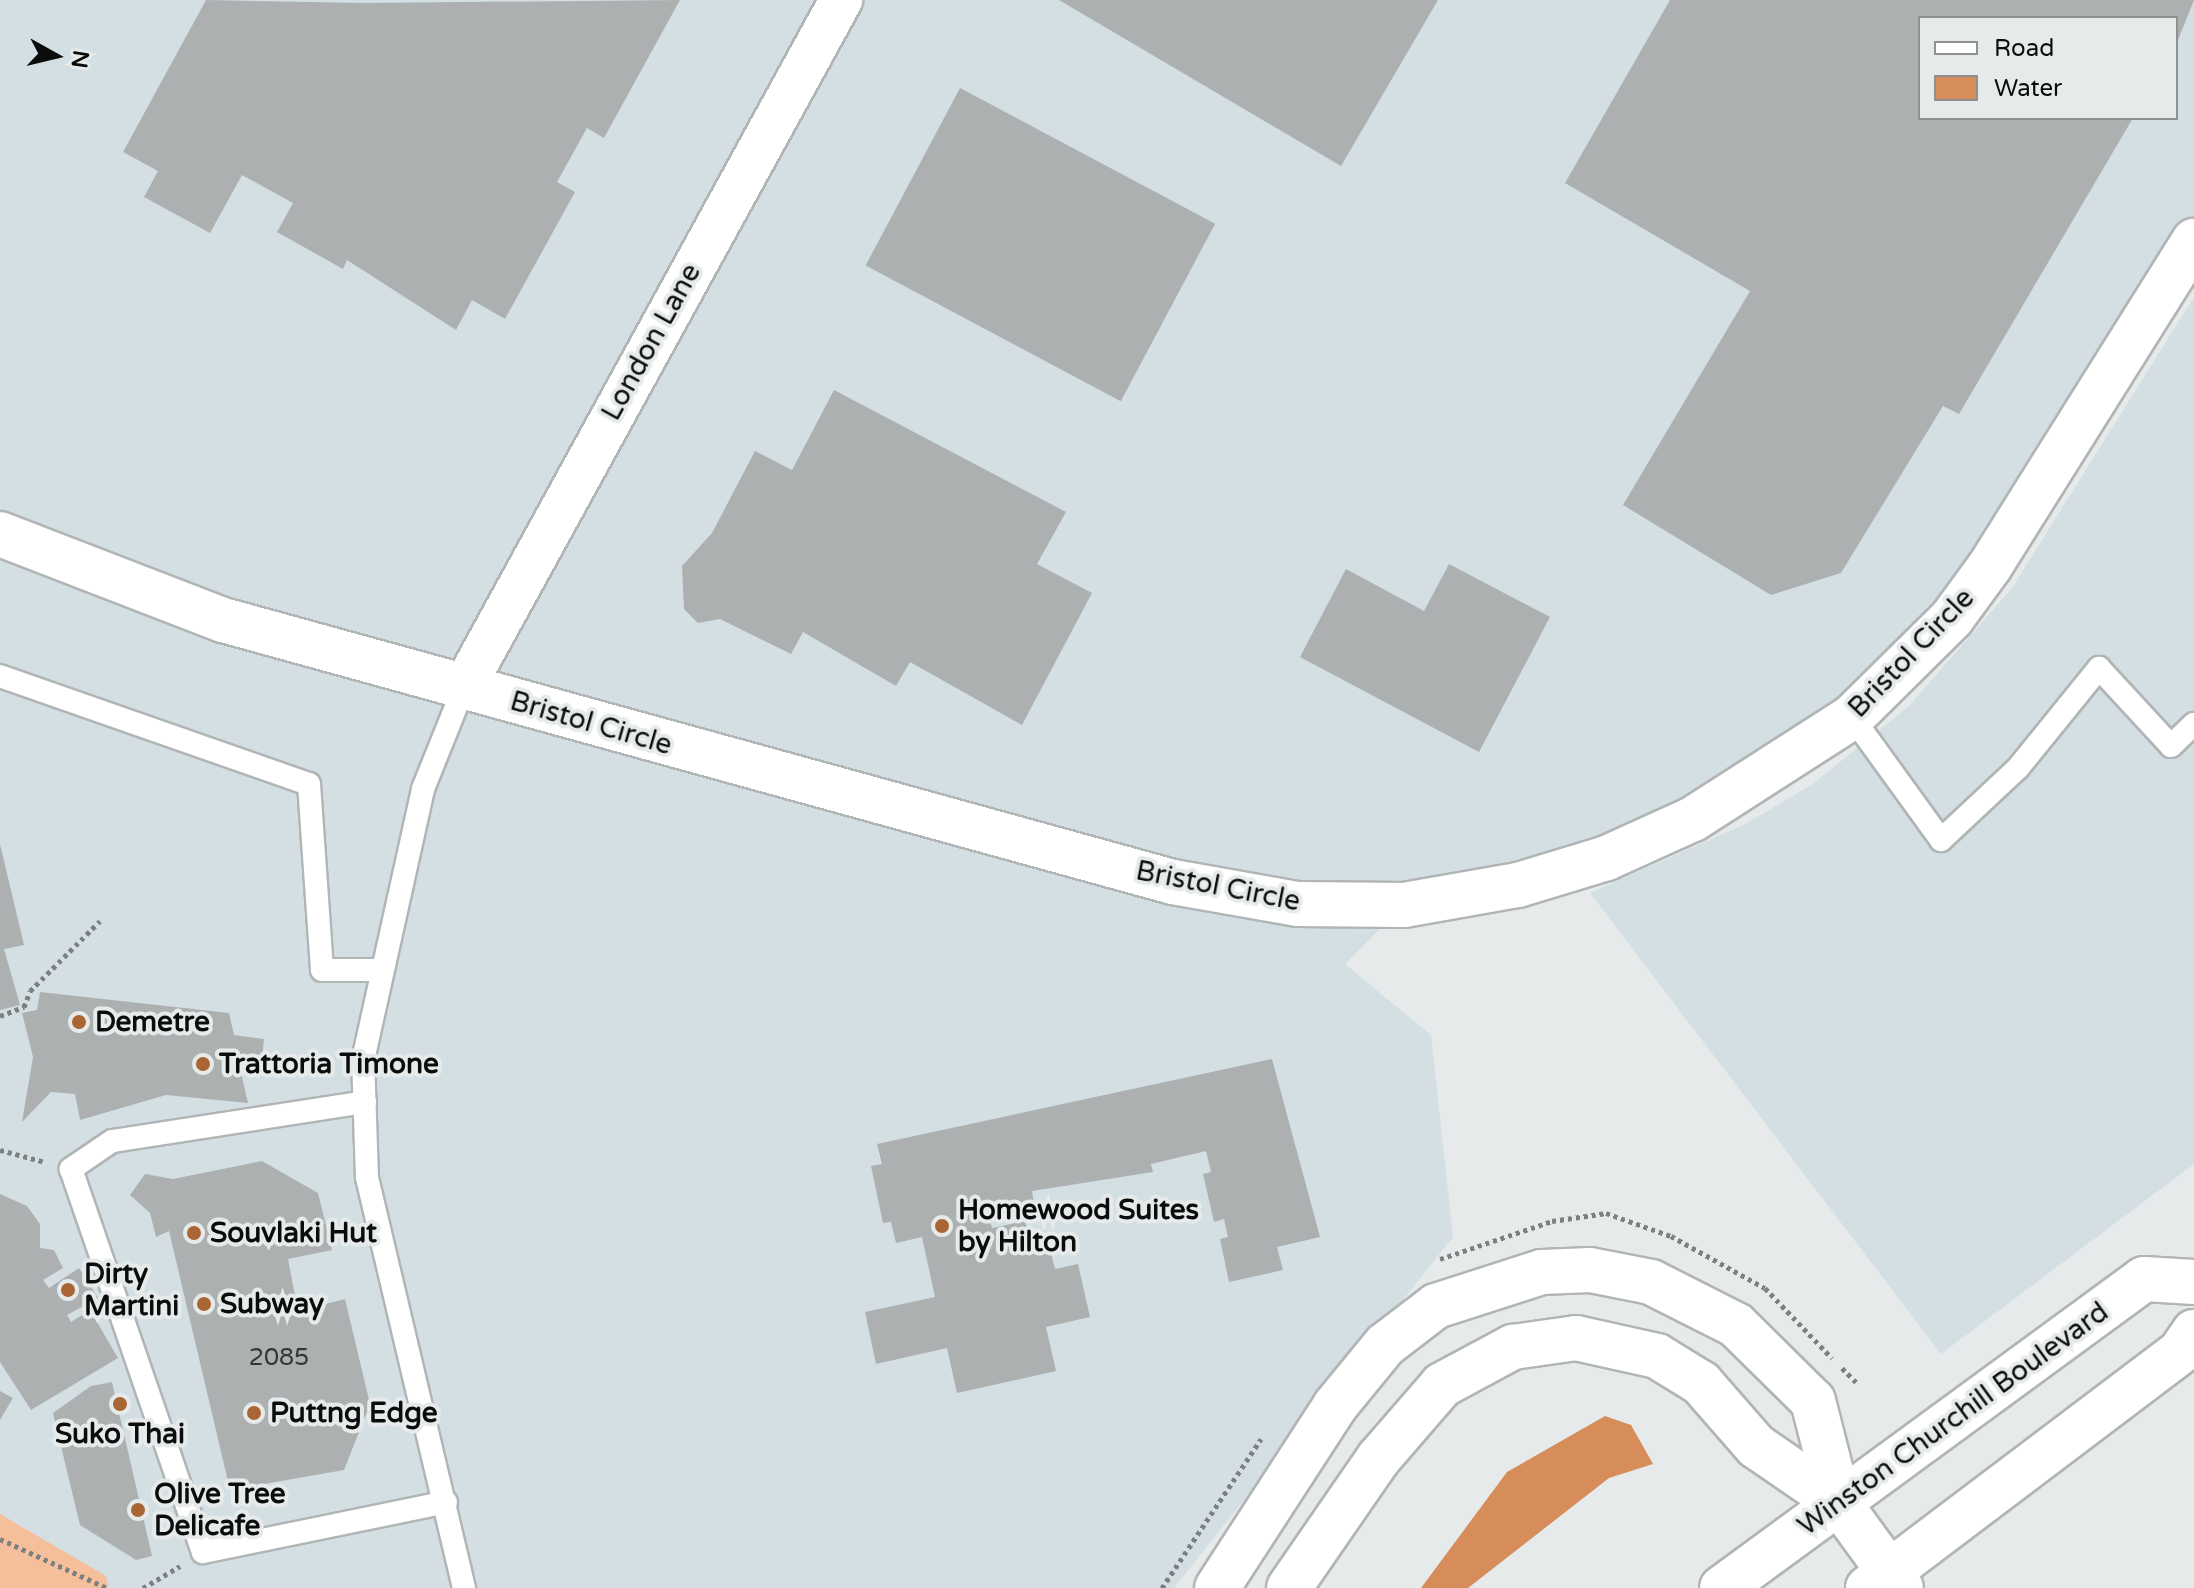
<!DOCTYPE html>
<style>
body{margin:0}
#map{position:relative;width:2194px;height:1588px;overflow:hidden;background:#e6eaeb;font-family:"Varela Round",sans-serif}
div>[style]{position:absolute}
.built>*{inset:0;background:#d3dfe3}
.green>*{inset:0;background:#f6bf9b}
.water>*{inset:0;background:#d68d5a}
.building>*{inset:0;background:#adb0b1;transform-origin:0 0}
.path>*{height:5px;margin-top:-2.5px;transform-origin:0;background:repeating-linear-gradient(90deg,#7d8080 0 4px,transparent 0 8px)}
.roads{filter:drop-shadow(2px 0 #b1b5b6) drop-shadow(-2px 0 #b1b5b6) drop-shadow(0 2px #b1b5b6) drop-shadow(0 -2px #b1b5b6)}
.lane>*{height:22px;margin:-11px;padding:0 11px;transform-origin:11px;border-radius:11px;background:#fff}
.street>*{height:42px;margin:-21px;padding:0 21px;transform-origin:21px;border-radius:21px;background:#fff}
.secondary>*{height:44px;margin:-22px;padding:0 22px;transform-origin:22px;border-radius:22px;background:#fff}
.dots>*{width:22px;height:22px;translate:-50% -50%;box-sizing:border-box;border:4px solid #e6eaeb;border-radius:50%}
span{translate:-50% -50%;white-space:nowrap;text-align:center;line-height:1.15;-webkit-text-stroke:8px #e6eaeb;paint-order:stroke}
.number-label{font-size:24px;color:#343535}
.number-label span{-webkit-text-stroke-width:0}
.street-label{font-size:28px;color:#0b0c0c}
.poi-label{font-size:28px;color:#0b0c0c;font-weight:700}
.left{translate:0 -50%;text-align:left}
.legend{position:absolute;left:1918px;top:16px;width:260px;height:104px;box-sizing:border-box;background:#e6eaeb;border:2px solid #8e9192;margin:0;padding:10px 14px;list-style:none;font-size:24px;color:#0b0c0c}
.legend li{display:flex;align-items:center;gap:16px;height:40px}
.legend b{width:40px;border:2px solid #8e9192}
.north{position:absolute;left:16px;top:16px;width:80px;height:80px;-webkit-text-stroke:6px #e6eaeb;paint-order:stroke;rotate:98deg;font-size:22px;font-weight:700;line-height:32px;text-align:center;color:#0b0c0c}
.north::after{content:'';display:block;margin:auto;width:28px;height:36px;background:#0b0c0c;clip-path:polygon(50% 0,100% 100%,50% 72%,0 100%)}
</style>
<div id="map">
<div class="built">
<div style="clip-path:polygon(evenodd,0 0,2194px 0,2194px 240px,1891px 682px,1607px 858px,1404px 905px,1345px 964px,1431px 1035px,1453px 1237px,1174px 1588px,0 1588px,0 0,1920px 18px,2176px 18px,2176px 118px,1920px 118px,1920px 18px)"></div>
<div style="clip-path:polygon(2194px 297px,2194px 1164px,1941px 1354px,1590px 893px,1745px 824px,1813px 784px,1910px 705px,2012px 588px)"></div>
</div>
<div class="green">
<div style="clip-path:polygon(0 1514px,106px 1576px,108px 1588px,0 1588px)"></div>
</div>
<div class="water">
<div style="clip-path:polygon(1605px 1416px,1631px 1425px,1653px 1464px,1609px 1478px,1468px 1588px,1421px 1588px,1507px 1472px)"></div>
</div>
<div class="building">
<div style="clip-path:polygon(206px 0,364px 3px,680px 0,604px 138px,587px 128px,557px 182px,575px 192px,505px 319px,472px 300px,456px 330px,347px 260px,343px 269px,277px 232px,293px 203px,242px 175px,210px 233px,144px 197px,158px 171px,123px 152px)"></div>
<div style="clip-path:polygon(1059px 0,1438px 0,1341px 166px)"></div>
<div style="clip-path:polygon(1670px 0,2194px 0,2176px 45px,2176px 18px,1920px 18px,1920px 118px,2133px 118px,1959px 414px,1943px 406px,1841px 573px,1771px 595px,1623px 505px,1750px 291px,1565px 183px)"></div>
<div style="left:960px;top:88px;width:289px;height:201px;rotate:28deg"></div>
<div style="clip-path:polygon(834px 390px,1066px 512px,1037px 564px,1092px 593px,1022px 725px,910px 662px,896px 686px,803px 632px,791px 654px,720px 619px,698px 623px,684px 609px,682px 566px,712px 533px,755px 451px,792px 470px)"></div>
<div style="clip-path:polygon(1449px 564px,1550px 617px,1479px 752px,1300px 657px,1346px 569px,1424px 611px)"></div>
<div style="clip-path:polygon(0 844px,24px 945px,4px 949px,20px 1005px,0 1010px)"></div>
<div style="clip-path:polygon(40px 992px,229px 1013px,234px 1035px,264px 1039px,262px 1060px,239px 1064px,248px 1103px,166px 1095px,80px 1120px,75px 1094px,51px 1092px,22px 1122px,33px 1057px,22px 1013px,37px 1010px)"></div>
<div style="clip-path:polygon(1272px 1059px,1320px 1237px,1277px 1247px,1283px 1270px,1229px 1282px,1220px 1239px,1228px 1237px,1224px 1219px,1214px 1222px,1203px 1174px,1211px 1172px,1206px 1151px,1151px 1164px,1153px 1172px,1032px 1191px,1034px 1203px,988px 1213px,992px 1228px,1025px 1221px,1030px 1241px,1047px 1237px,1055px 1269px,1078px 1264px,1090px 1317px,1046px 1327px,1056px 1371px,957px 1393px,947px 1348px,876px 1364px,865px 1312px,935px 1297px,922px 1237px,896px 1243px,891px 1222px,883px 1223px,871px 1166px,882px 1164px,877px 1144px)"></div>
<div style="clip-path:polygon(262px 1161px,318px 1193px,332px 1250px,288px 1259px,298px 1311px,345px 1299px,370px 1404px,344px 1470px,230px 1490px,169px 1231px,156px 1237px,150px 1213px,130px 1195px,145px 1174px,173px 1179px)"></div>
<div style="clip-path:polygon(0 1194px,27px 1206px,40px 1224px,40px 1248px,54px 1250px,63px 1268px,43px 1280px,49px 1288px,79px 1268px,98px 1298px,67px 1315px,71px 1322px,90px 1310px,118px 1358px,31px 1410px,0 1362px)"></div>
<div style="clip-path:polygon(112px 1382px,152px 1556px,136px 1560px,80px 1525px,53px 1413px,91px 1386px)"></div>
<div style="clip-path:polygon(0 1391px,13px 1398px,0 1420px)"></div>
</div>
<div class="path">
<div style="left:0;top:1016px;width:26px;rotate:-21deg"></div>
<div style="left:24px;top:1007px;width:17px;rotate:-69deg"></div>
<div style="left:30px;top:991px;width:99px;rotate:-45deg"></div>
<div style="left:0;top:1150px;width:47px;rotate:14.9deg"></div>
<div style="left:1440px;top:1259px;width:118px;rotate:-18.7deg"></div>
<div style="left:1552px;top:1221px;width:55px;rotate:-8.4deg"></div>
<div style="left:1606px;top:1213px;width:69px;rotate:19.5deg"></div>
<div style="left:1671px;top:1236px;width:107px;rotate:29deg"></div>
<div style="left:1765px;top:1288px;width:97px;rotate:46.3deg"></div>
<div style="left:1842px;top:1368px;width:23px;rotate:45deg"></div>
<div style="left:0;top:1539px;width:118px;rotate:24.6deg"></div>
<div style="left:143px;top:1588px;width:43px;rotate:-30.7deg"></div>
<div style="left:1162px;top:1588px;width:179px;rotate:-56.4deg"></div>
</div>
<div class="roads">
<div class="lane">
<div style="left:0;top:676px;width:327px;rotate:19.3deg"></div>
<div style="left:309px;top:784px;width:186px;rotate:86deg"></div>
<div style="left:322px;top:970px;width:56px"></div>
<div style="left:1852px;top:717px;width:152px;rotate:54.1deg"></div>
<div style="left:1941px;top:840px;width:105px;rotate:-43.1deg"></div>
<div style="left:2018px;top:768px;width:129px;rotate:-51deg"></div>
<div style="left:2099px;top:668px;width:106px;rotate:47.3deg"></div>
<div style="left:2171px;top:746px;width:32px;rotate:-44deg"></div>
<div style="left:365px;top:1102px;width:256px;rotate:171.2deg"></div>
<div style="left:112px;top:1141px;width:50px;rotate:145.7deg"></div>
<div style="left:71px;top:1169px;width:405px;rotate:71deg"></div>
<div style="left:203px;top:1552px;width:248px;rotate:-11.6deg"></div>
<div style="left:464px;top:1588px;width:421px;rotate:-103.3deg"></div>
<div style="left:367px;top:1178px;width:118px;rotate:-91.9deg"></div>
<div style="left:363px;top:1060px;width:278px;rotate:-77.5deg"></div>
<div style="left:423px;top:789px;width:110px;rotate:-68.1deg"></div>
</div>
<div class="street">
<div style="left:464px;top:687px;width:784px;rotate:-61.24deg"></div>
</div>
<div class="secondary">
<div style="left:0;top:534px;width:239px;rotate:21.1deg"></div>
<div style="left:223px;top:620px;width:985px;rotate:15.42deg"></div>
<div style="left:1173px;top:882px;width:127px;rotate:10deg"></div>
<div style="left:1298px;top:904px;width:106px;rotate:0.5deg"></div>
<div style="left:1404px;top:905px;width:116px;rotate:-10deg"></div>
<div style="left:1518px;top:885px;width:93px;rotate:-16.9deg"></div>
<div style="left:1607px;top:858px;width:94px;rotate:-24.4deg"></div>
<div style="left:1693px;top:819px;width:189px;rotate:-32.7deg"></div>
<div style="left:1852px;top:717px;width:141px;rotate:-44.7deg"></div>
<div style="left:1952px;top:618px;width:64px;rotate:-53.8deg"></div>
<div style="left:1990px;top:566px;width:384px;rotate:-57.9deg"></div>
<div style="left:1217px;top:1588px;width:217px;rotate:-57deg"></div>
<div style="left:1335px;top:1406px;width:79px;rotate:-50.7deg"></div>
<div style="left:1385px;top:1345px;width:64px;rotate:-37.4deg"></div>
<div style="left:1436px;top:1306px;width:111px;rotate:-17.8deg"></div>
<div style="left:1542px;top:1272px;width:48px;rotate:-2.4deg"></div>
<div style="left:1590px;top:1270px;width:62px;rotate:11.1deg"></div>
<div style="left:1651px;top:1282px;width:95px;rotate:26.8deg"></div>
<div style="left:1736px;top:1325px;width:108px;rotate:44.6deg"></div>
<div style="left:1813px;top:1401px;width:105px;rotate:75.7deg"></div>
<div style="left:1289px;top:1588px;width:157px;rotate:-55.4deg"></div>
<div style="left:1378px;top:1459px;width:98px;rotate:-49.1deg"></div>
<div style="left:1442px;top:1385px;width:81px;rotate:-28.2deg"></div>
<div style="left:1513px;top:1347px;width:64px;rotate:-8.1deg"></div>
<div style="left:1576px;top:1338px;width:83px;rotate:12.5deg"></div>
<div style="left:1657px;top:1356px;width:52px;rotate:31.5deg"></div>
<div style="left:1701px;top:1383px;width:84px;rotate:48.9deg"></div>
<div style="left:1756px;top:1446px;width:101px;rotate:34.5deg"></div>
<div style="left:1839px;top:1503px;width:105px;rotate:53.9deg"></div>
<div style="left:1722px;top:1588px;width:523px;rotate:-36.21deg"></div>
<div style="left:2144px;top:1279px;width:50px;rotate:3.4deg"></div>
<div style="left:1868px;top:1588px;width:393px;rotate:-37.1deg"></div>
<div style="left:2181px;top:1351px;width:23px;rotate:-56deg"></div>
</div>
</div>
<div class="dots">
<div style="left:79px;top:1022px;background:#a96534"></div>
<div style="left:203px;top:1064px;background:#a96534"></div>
<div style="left:942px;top:1226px;background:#a96534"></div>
<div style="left:194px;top:1233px;background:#a96534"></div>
<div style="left:68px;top:1290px;background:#a96534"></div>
<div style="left:204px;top:1304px;background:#a96534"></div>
<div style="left:120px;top:1404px;background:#a96534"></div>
<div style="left:254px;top:1413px;background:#a96534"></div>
<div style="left:138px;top:1510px;background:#a96534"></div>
</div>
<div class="number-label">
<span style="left:279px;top:1358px">2085</span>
</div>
<div class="street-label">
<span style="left:651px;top:342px;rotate:-61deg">London Lane</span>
<span style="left:1911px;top:653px;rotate:-46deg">Bristol Circle</span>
<span style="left:591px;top:723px;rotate:16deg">Bristol Circle</span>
<span style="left:1218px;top:886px;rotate:11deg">Bristol Circle</span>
<span style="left:1953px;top:1419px;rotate:-36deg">Winston Churchill Boulevard</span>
</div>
<div class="poi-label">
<span class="left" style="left:95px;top:1022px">Demetre</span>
<span class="left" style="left:219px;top:1064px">Trattoria Timone</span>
<span class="left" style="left:958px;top:1226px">Homewood Suites<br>by Hilton</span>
<span class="left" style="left:210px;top:1233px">Souvlaki Hut</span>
<span class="left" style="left:84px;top:1290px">Dirty<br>Martini</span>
<span class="left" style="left:220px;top:1304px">Subway</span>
<span class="left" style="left:270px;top:1413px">Puttng Edge</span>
<span style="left:120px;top:1434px">Suko Thai</span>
<span class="left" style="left:154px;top:1510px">Olive Tree<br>Delicafe</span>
</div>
<ul class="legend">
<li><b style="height:10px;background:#fff"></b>Road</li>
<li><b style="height:22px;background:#d68d5a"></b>Water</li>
</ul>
<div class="north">N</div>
</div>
